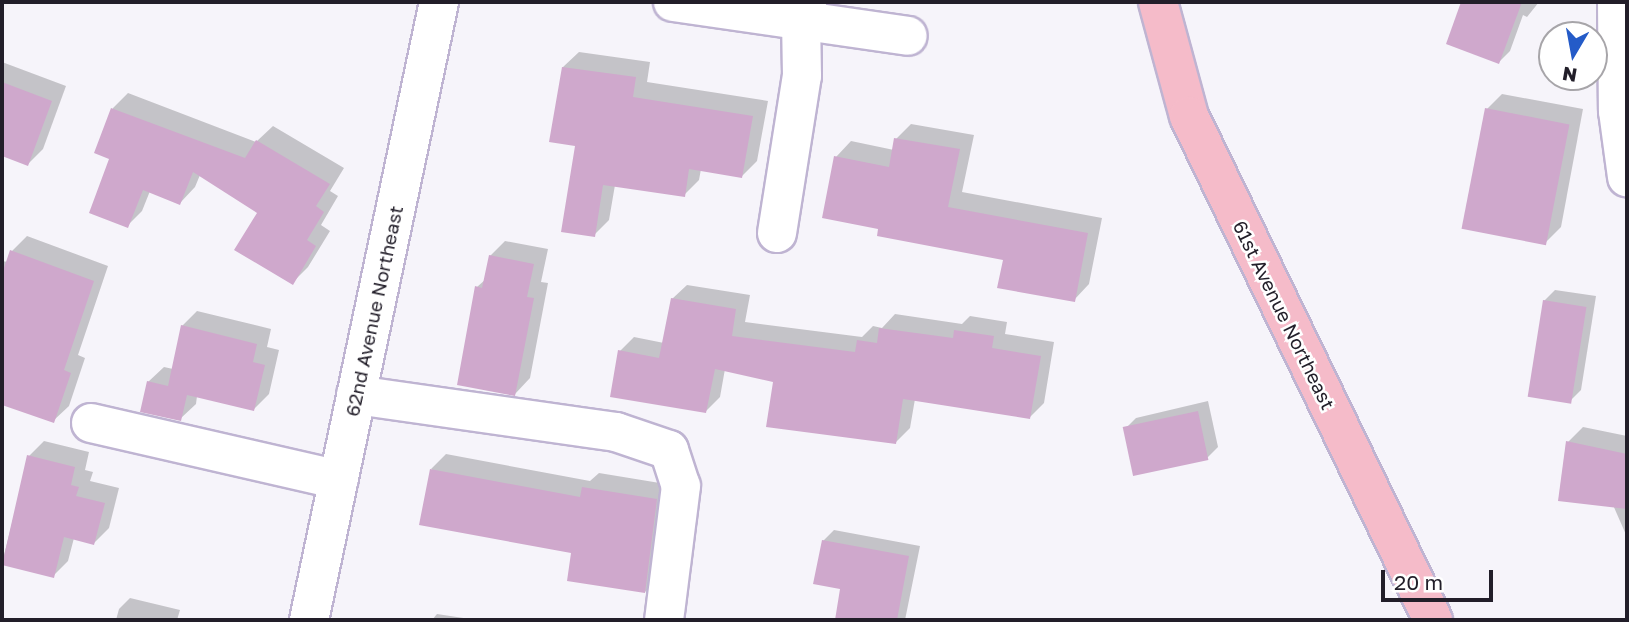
<!DOCTYPE html>
<style>
body{margin:0}
#map{position:relative;width:1629px;height:622px;overflow:hidden;background:#f6f4fa;font-family:"Golos Text",sans-serif}
div>[style]{position:absolute}
.shadow>*{inset:0;background:#0003}
.building>*{inset:0;background:#cfa8cc;transform-origin:0 0}
.roads{filter:drop-shadow(2px 0 #bfb4d2) drop-shadow(-2px 0 #bfb4d2) drop-shadow(0 2px #bfb4d2) drop-shadow(0 -2px #bfb4d2)}
.minor>*{height:38px;margin:-19px;padding:0 19px;transform-origin:19px;border-radius:19px;background:#fff}
.major>*{height:38px;margin:-19px;padding:0 19px;transform-origin:19px;border-radius:19px;background:#f5bbc9}
span{translate:-50% -50%;white-space:nowrap;text-align:center;line-height:1.15;-webkit-text-stroke:5px #fff;paint-order:stroke}
.street-label{font-size:19px;color:#221e29}
.frame{position:absolute;inset:0;border:4px solid #221e29;pointer-events:none}
.north{position:absolute;left:1538px;top:21px;width:70px;height:70px;box-sizing:border-box;background:#fff;border:2px solid #a7a5a9;border-radius:50%;rotate:190deg;font-size:19px;font-weight:700;line-height:28px;text-align:center;color:#221e29}
.north::after{content:'';display:block;margin:auto;width:24px;height:32px;background:#245bc8;clip-path:polygon(50% 0,100% 100%,50% 72%,0 100%)}
.scale{position:absolute;left:1381px;top:570px;width:112px;height:32px;box-sizing:border-box;border:4px solid #221e29;border-top:0;padding-left:9px;font-size:21px;line-height:24px;white-space:nowrap;color:#221e29;-webkit-text-stroke:5px #fff;paint-order:stroke}
</style>
<div id="map">
<div class="shadow">
<div style="clip-path:polygon(1463px 2px,1539px 2px,1527px 17px,1523px 15px,1510px 51px,1499px 62px,1449px 43px)"></div>
<div style="clip-path:polygon(579px 52px,650px 62px,647px 82px,768px 101px,757px 161px,742px 176px,701px 169px,699px 180px,684px 195px,615px 185px,609px 220px,594px 235px,563px 67px)"></div>
<div style="clip-path:polygon(2px 62px,66px 86px,43px 149px,28px 164px,2px 154px)"></div>
<div style="clip-path:polygon(128px 93px,256px 142px,273px 126px,344px 168px,330px 191px,338px 196px,321px 225px,330px 231px,308px 267px,293px 282px,259px 213px,200px 175px,195px 187px,180px 203px,150px 191px,142px 211px,127px 226px,112px 158px,96px 152px,113px 108px)"></div>
<div style="clip-path:polygon(1502px 94px,1583px 109px,1561px 227px,1545px 243px,1487px 109px)"></div>
<div style="clip-path:polygon(911px 124px,974px 135px,962px 192px,1102px 218px,1089px 284px,1074px 300px,1005px 259px,880px 227px,836px 157px,851px 141px,894px 150px,896px 139px)"></div>
<div style="clip-path:polygon(27px 236px,108px 266px,78px 355px,85px 358px,69px 406px,53px 421px,2px 403px,2px 261px,8px 262px,12px 251px)"></div>
<div style="clip-path:polygon(505px 241px,548px 249px,541px 282px,548px 283px,530px 378px,515px 394px,477px 287px,486px 279px,490px 256px)"></div>
<div style="clip-path:polygon(687px 285px,750px 295px,745px 322px,862px 337px,873px 326px,882px 328px,895px 314px,962px 324px,970px 316px,1007px 322px,1005px 334px,1054px 342px,1044px 403px,1030px 417px,915px 399px,910px 428px,896px 442px,775px 381px,725px 369px,720px 397px,706px 411px,620px 351px,634px 337px,664px 343px,672px 299px)"></div>
<div style="clip-path:polygon(1555px 290px,1596px 296px,1581px 390px,1570px 401px,1544px 301px)"></div>
<div style="clip-path:polygon(197px 311px,271px 329px,267px 347px,279px 350px,269px 394px,254px 409px,197px 396px,196px 404px,180px 419px,148px 382px,164px 367px,173px 369px,182px 326px)"></div>
<div style="clip-path:polygon(1208px 401px,1218px 447px,1207px 458px,1125px 429px,1136px 418px)"></div>
<div style="clip-path:polygon(1583px 427px,1627px 436px,1627px 537px,1613px 505px,1568px 442px)"></div>
<div style="clip-path:polygon(44px 441px,89px 452px,85px 470px,93px 472px,90px 481px,119px 488px,109px 528px,94px 543px,74px 538px,68px 561px,53px 576px,2px 563px,29px 456px)"></div>
<div style="clip-path:polygon(446px 454px,590px 481px,599px 473px,672px 485px,660px 576px,645px 592px,573px 552px,431px 469px)"></div>
<div style="clip-path:polygon(834px 530px,920px 546px,905px 620px,836px 620px,842px 588px,823px 541px)"></div>
<div style="clip-path:polygon(130px 598px,180px 610px,177px 620px,116px 620px,119px 609px)"></div>
<div style="clip-path:polygon(437px 614px,470px 619px,470px 620px,432px 620px)"></div>
</div>
<div class="building">
<div style="clip-path:polygon(1461px 2px,1522px 2px,1499px 64px,1446px 44px)"></div>
<div style="clip-path:polygon(562px 67px,636px 77px,633px 97px,753px 116px,742px 178px,689px 169px,685px 197px,603px 185px,595px 237px,561px 232px,575px 146px,549px 142px)"></div>
<div style="clip-path:polygon(2px 82px,52px 101px,28px 166px,2px 156px)"></div>
<div style="clip-path:polygon(111px 108px,245px 158px,256px 140px,330px 184px,316px 206px,324px 212px,307px 240px,316px 246px,293px 285px,234px 250px,257px 213px,193px 172px,180px 205px,143px 190px,128px 228px,89px 213px,109px 159px,94px 153px)"></div>
<div style="left:1485px;top:108px;width:86px;height:123px;rotate:11deg"></div>
<div style="clip-path:polygon(894px 138px,960px 149px,948px 207px,1088px 233px,1075px 302px,997px 288px,1003px 260px,877px 236px,878px 229px,822px 218px,834px 156px,889px 167px)"></div>
<div style="clip-path:polygon(10px 250px,94px 281px,64px 370px,71px 373px,54px 423px,2px 405px,2px 274px)"></div>
<div style="clip-path:polygon(489px 255px,534px 264px,527px 297px,534px 298px,515px 396px,457px 385px,475px 286px,482px 288px)"></div>
<div style="clip-path:polygon(671px 298px,736px 309px,732px 336px,855px 352px,857px 340px,877px 343px,879px 328px,953px 338px,954px 330px,994px 336px,992px 348px,1041px 356px,1030px 419px,903px 399px,896px 444px,766px 427px,773px 382px,715px 369px,706px 413px,610px 397px,618px 350px,659px 358px)"></div>
<div style="left:1543px;top:300px;width:44px;height:98px;rotate:9deg"></div>
<div style="clip-path:polygon(181px 325px,257px 344px,253px 362px,265px 365px,254px 411px,187px 395px,181px 421px,140px 412px,147px 381px,168px 386px)"></div>
<div style="left:1198px;top:411px;width:50px;height:77px;rotate:78deg"></div>
<div style="clip-path:polygon(1566px 441px,1627px 454px,1627px 509px,1558px 501px)"></div>
<div style="clip-path:polygon(27px 455px,75px 467px,71px 485px,79px 487px,76px 496px,105px 503px,94px 545px,64px 537px,54px 578px,2px 565px)"></div>
<div style="clip-path:polygon(430px 469px,580px 497px,582px 487px,657px 499px,645px 593px,567px 581px,571px 553px,419px 525px)"></div>
<div style="clip-path:polygon(822px 540px,909px 556px,897px 620px,835px 620px,840px 589px,813px 584px)"></div>
</div>
<div class="roads">
<div class="minor">
<div style="left:673px;top:2px;width:237px;rotate:8.2deg"></div>
<div style="left:1617px;top:2px;width:109px;rotate:89.5deg"></div>
<div style="left:1618px;top:111px;width:67px;rotate:82.2deg"></div>
<div style="left:777px;top:233px;width:159px;rotate:-81deg"></div>
<div style="left:802px;top:76px;width:55px;rotate:-91deg"></div>
<div style="left:801px;top:21px;width:20px;rotate:-72deg"></div>
<div style="left:356px;top:395px;width:263px;rotate:8.1deg"></div>
<div style="left:616px;top:432px;width:56px;rotate:18.8deg"></div>
<div style="left:669px;top:450px;width:38px;rotate:72deg"></div>
<div style="left:681px;top:486px;width:135px;rotate:97.2deg"></div>
<div style="left:91px;top:423px;width:254px;rotate:12.9deg"></div>
<div style="left:309px;top:620px;width:632px;rotate:-78.12deg"></div>
</div>
<div class="major">
<div style="left:1158px;top:2px;width:118px;rotate:74.8deg"></div>
<div style="left:1189px;top:116px;width:560px;rotate:64.17deg"></div>
</div>
</div>
<div class="street-label">
<span style="left:374px;top:311px;rotate:-78deg">62nd Avenue Northeast</span>
<span style="left:1284px;top:315px;rotate:64deg">61st Avenue Northeast</span>
</div>
<div class="frame"></div>
<div class="north">N</div>
<div class="scale">20 m</div>
</div>
